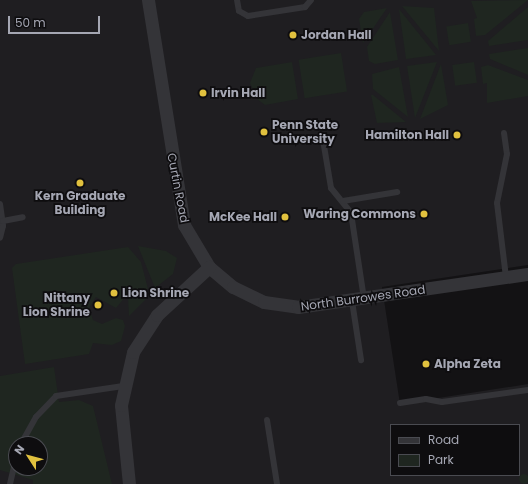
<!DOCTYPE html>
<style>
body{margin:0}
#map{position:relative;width:528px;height:484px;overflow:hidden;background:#131214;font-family:Poppins,sans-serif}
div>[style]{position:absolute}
.built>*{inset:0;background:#1f1e21}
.green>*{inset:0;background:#1f2620;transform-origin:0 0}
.round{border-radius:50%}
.service>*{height:6px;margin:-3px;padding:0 3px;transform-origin:3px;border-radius:3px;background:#343438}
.minor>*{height:13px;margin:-6.5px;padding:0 6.5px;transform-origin:6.5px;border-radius:6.5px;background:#343438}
.dots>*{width:11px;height:11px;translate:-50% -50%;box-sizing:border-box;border:2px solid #0e0d0f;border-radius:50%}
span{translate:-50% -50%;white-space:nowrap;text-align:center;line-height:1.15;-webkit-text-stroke:3.5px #0e0d0f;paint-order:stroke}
.poi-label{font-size:12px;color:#a5a7b3;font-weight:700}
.left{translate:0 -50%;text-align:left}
.right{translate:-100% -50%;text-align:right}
.street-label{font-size:12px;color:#a5a7b3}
.legend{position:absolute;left:390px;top:424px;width:130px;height:52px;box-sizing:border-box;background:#0e0d0f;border:1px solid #4a4b51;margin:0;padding:5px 7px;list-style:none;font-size:12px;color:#a5a7b3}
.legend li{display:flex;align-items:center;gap:8px;height:20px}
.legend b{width:20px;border:1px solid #4a4b51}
.north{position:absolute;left:8px;top:436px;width:40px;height:40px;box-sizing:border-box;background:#0e0d0f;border:1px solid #4a4b51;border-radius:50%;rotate:306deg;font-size:11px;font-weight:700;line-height:16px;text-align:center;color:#a5a7b3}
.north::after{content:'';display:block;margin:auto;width:14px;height:18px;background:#e1c13e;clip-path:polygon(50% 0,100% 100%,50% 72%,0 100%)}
.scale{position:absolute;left:8px;top:16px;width:92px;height:18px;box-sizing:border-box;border:2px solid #a5a7b3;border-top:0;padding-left:5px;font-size:12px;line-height:14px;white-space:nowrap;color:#a5a7b3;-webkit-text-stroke:3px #0e0d0f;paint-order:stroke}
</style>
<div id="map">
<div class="built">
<div style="clip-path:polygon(evenodd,0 0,528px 0,528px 265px,382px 287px,400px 404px,528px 384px,528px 484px,0 484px,0 0,391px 425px,519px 425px,519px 475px,391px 475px,391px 425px,0 0,16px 444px,40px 444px,40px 468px,16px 468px,16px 444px)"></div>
</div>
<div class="green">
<div style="clip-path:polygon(528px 0,485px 35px,476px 36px,474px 19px,477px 18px,471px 1px)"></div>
<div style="clip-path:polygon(402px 6px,434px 8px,439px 51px)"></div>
<div style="clip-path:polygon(528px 7px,528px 40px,489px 46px,488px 41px)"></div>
<div style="clip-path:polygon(387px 8px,363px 43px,359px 19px,364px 12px)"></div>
<div style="clip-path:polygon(399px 9px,436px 55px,406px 59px)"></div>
<div style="clip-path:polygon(390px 12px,398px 60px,375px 64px,369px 61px,367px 47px)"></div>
<div style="left:468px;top:23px;width:19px;height:22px;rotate:81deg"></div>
<div style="clip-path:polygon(528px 48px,528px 75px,490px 59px,489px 54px)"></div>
<div style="left:341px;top:53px;width:39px;height:43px;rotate:81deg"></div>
<div style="clip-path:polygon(292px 62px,298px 99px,265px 105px,257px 99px,250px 83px,256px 68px)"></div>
<div style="clip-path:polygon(437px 62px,415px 118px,407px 66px)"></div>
<div style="left:474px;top:62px;width:21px;height:22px;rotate:82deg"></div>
<div style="clip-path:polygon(441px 64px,448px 105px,420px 119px)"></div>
<div style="clip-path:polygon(488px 65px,528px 80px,528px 96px,487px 103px,487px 83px,483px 84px,481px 67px)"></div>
<div style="clip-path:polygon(399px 67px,408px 117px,373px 89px,372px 74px)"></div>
<div style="clip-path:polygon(371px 95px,373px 95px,406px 122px,377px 123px)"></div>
<div style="clip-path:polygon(138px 246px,166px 251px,177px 258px,173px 274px,155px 288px)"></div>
<div style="clip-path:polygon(128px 247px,141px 262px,148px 289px,130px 291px,116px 308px,96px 297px,89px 308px,93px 320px,102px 324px,116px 318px,123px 320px,125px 326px,121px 341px,112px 345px,93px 343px,89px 354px,25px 364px,12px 268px,16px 264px)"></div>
<div style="clip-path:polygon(146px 293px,147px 298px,129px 316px,128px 298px)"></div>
<div style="clip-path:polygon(evenodd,54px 367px,59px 402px,79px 400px,93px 406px,112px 484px,33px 484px,33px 480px,0 470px,0 376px,54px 367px,16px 444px,40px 444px,40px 468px,16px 468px,16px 444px)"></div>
<div class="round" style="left:519px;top:474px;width:10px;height:10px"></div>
</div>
<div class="service">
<div style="left:237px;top:0;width:11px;rotate:80deg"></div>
<div style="left:239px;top:11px;width:10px;rotate:29deg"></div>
<div style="left:248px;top:16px;width:58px;rotate:-9deg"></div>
<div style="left:305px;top:7px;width:9px;rotate:-49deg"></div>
<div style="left:504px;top:133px;width:21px;rotate:82deg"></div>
<div style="left:507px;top:154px;width:50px;rotate:101.5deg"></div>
<div style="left:497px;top:203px;width:75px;rotate:83.1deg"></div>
<div style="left:323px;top:140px;width:49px;rotate:80.5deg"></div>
<div style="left:331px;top:188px;width:32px;rotate:51deg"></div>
<div style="left:351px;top:213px;width:87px;rotate:81.4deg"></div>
<div style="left:343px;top:201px;width:55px;rotate:-9.5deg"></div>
<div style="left:0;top:204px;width:22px;rotate:82deg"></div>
<div style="left:3px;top:226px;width:12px;rotate:104deg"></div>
<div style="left:3px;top:221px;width:20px;rotate:-11deg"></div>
<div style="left:352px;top:301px;width:60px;rotate:81.3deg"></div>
<div style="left:400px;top:403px;width:26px;rotate:-9deg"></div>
<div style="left:426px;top:399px;width:16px;rotate:11deg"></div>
<div style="left:442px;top:402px;width:87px;rotate:-7.9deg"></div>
<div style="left:267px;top:420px;width:65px;rotate:81.1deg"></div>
<div style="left:21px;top:444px;width:31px;rotate:-61deg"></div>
<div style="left:36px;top:417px;width:29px;rotate:-46deg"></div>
<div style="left:56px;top:396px;width:68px;rotate:-8.5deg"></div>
<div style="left:10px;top:484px;width:27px;rotate:-77deg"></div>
</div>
<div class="minor">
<div style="left:148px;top:0;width:228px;rotate:80.9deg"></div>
<div style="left:184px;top:225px;width:49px;rotate:59.2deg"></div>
<div style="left:209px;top:267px;width:31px;rotate:40deg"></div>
<div style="left:233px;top:287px;width:34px;rotate:26deg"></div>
<div style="left:264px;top:302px;width:34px;rotate:8deg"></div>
<div style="left:298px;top:307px;width:232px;rotate:-8.2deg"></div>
<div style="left:129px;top:484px;width:79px;rotate:-95.8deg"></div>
<div style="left:121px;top:405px;width:54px;rotate:-77.2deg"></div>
<div style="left:133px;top:352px;width:44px;rotate:-57deg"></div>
<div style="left:157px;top:315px;width:71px;rotate:-42.7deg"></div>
</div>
<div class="dots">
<div style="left:293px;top:35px;background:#e1c13e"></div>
<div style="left:203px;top:93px;background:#e1c13e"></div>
<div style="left:264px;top:132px;background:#e1c13e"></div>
<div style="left:457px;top:135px;background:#e1c13e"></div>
<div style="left:80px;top:183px;background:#e1c13e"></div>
<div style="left:424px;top:214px;background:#e1c13e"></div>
<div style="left:285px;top:217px;background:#e1c13e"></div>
<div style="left:114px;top:293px;background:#e1c13e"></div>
<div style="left:98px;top:305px;background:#e1c13e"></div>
<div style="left:426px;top:364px;background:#e1c13e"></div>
</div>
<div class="poi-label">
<span class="left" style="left:301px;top:35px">Jordan Hall</span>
<span class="left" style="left:211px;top:93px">Irvin Hall</span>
<span class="left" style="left:272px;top:132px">Penn State<br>University</span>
<span class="right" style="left:449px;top:135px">Hamilton Hall</span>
<span style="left:80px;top:203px">Kern Graduate<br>Building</span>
<span class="right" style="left:416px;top:214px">Waring Commons</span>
<span class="right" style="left:277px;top:217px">McKee Hall</span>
<span class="left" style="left:122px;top:293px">Lion Shrine</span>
<span class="right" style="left:90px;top:305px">Nittany<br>Lion Shrine</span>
<span class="left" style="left:434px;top:364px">Alpha Zeta</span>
</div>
<div class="street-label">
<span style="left:178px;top:188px;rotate:79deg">Curtin Road</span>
<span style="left:363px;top:298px;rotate:-8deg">North Burrowes Road</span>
</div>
<ul class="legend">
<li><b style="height:5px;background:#343438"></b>Road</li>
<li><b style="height:11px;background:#1f2620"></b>Park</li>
</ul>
<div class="north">N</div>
<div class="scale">50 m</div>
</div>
